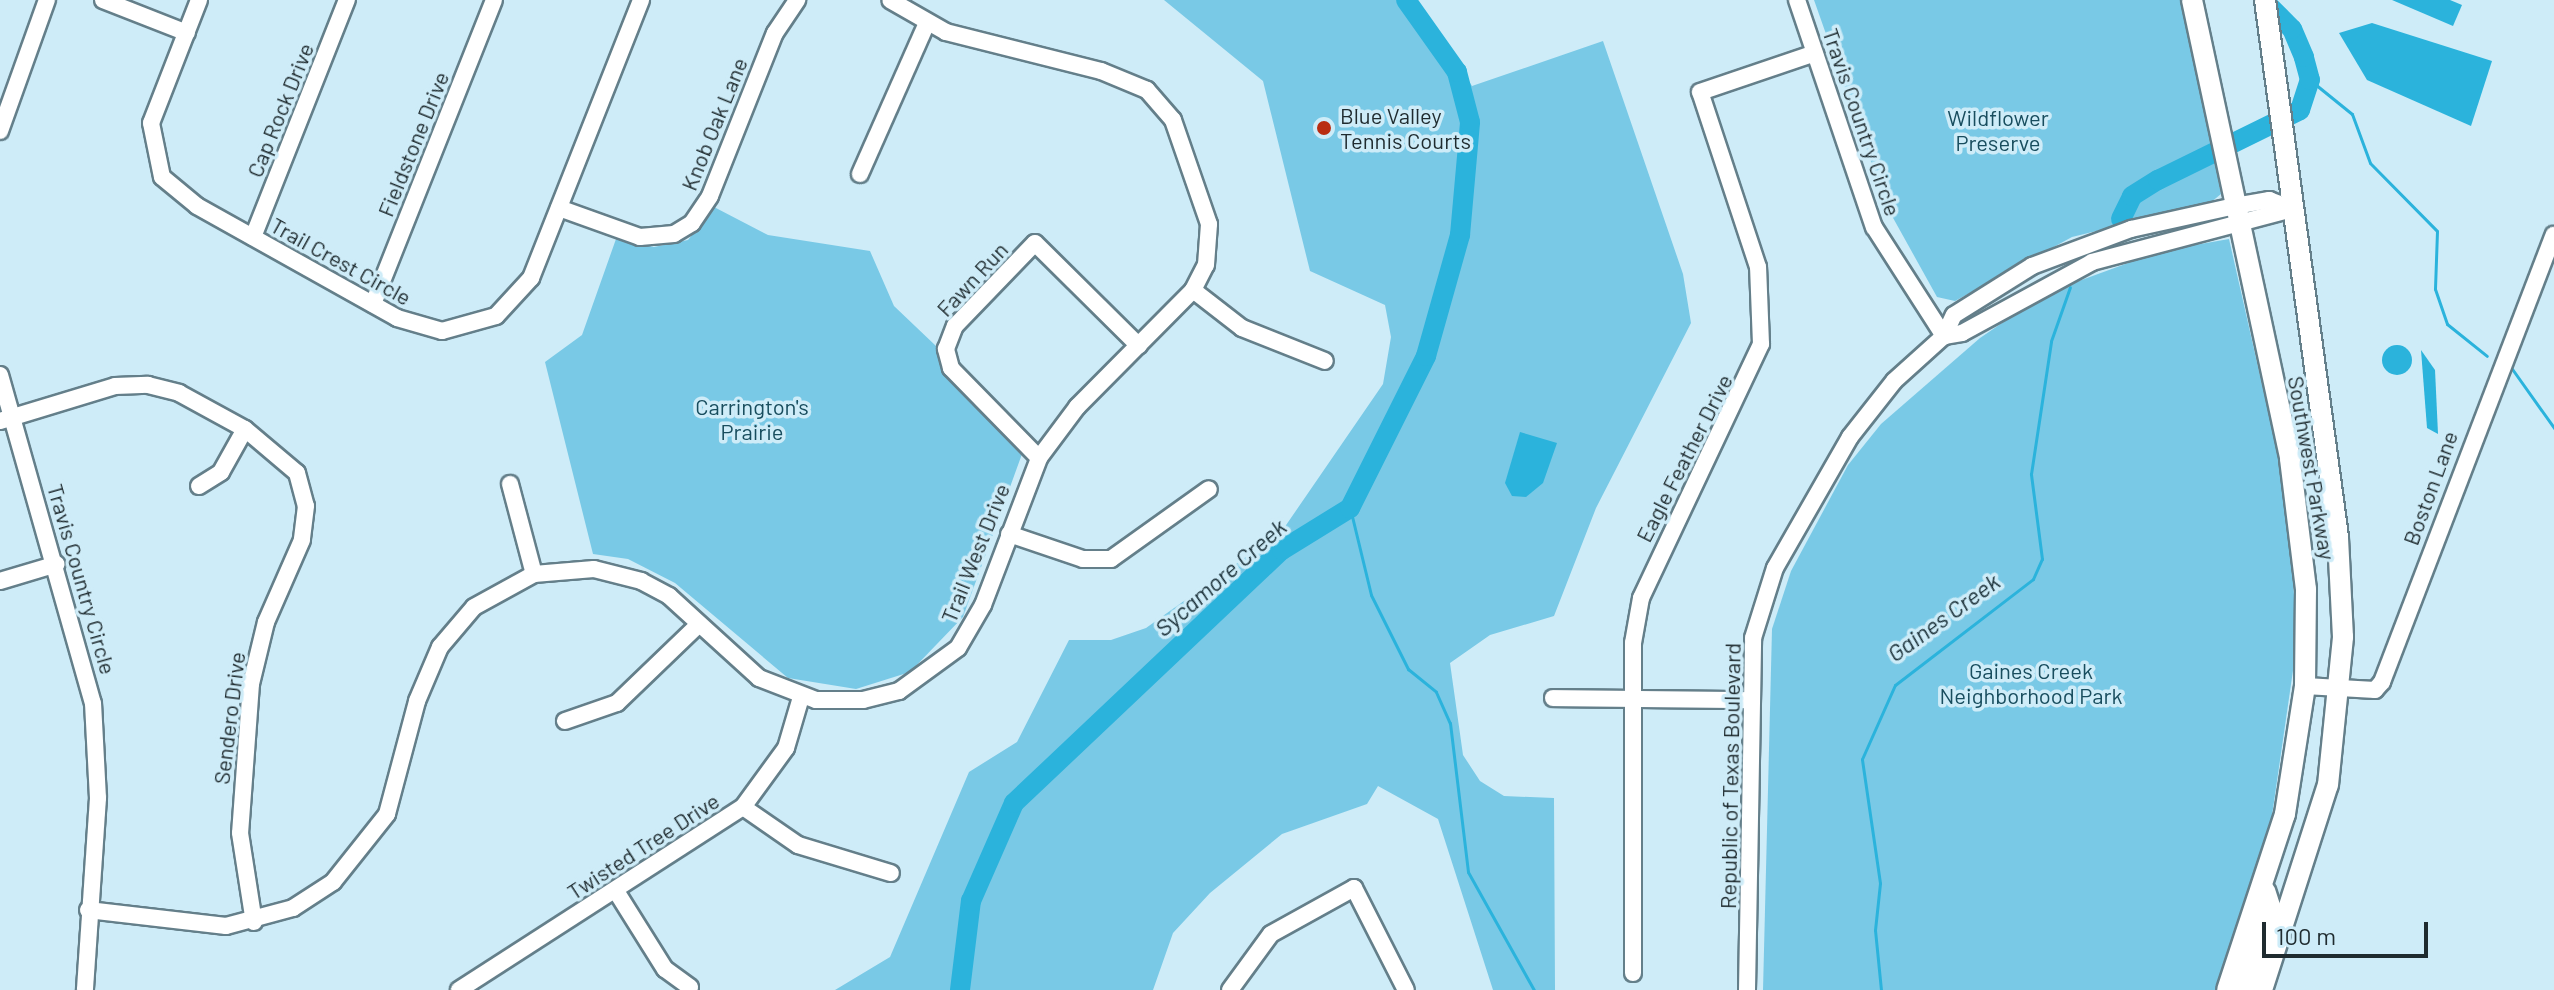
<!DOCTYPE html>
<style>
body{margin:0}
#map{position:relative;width:2554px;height:990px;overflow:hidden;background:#ceecf8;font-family:Barlow,sans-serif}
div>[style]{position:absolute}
.green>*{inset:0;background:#79c9e6}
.water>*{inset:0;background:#2bb3dc}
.round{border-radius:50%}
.stream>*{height:3px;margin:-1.5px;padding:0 1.5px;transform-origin:1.5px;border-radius:1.5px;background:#2bb3dc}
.river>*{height:20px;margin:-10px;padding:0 10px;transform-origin:10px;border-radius:10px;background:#2bb3dc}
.roads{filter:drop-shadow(2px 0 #647f8a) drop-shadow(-2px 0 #647f8a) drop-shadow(0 2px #647f8a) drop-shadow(0 -2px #647f8a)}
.minor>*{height:16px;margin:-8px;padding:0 8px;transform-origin:8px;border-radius:8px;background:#fff}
.major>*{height:20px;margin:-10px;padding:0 10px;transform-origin:10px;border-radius:10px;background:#fff}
.dots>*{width:22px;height:22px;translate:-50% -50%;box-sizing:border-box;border:4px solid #ceecf8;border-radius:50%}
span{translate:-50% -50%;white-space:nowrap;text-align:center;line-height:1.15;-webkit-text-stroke:7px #ceecf8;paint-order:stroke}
.street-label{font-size:22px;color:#1f2b2f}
.poi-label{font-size:22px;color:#1f2b2f}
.left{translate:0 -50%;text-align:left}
.park-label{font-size:22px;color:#184d5e}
.water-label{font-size:24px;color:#1a2f37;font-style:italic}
.scale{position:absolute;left:2262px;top:922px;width:166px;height:36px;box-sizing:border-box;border:4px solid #1f2b2f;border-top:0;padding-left:10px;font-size:24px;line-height:28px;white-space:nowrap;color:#1f2b2f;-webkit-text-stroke:6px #ceecf8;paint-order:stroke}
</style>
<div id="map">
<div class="green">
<div style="clip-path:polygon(1164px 0,1416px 0,1472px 86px,1603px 41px,1683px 274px,1691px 323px,1596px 508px,1554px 616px,1490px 635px,1450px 663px,1463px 755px,1480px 781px,1504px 796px,1554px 798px,1555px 990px,1493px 990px,1438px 819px,1378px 786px,1367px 804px,1282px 834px,1210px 893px,1173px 933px,1153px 990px,835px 990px,890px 957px,969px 772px,1017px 742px,1069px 640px,1111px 640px,1146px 628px,1282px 531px,1383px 384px,1391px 337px,1385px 305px,1310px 271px,1263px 81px)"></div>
<div style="clip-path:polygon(1814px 0,2184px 0,2221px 194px,2210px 203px,2072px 237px,1955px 301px,1937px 297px,1887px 207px)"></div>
<div style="clip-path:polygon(714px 207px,768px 235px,870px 251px,894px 306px,936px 346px,947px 377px,1022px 454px,963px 617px,910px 672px,856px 689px,788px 678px,675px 583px,628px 559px,593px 554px,545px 362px,582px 335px,616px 239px,654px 247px,688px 240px)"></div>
<div style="clip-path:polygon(2229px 239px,2288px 499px,2297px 643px,2269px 836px,2215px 990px,1763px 990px,1772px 629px,1791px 571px,1848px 465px,1881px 424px,1980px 338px,2046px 293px,2161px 251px)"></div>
</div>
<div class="water">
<div style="clip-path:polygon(2392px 0,2450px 0,2462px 5px,2453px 26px)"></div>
<div style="clip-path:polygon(2372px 23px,2492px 61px,2471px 126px,2367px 80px,2339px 33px)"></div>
<div class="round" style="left:2382px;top:345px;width:30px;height:30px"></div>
<div style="clip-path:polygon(2421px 350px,2435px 370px,2438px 434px,2427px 428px)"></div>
<div style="clip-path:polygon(1520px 432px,1557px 443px,1543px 483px,1526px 497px,1512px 496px,1505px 483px)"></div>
</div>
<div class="stream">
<div style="left:2310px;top:80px;width:54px;rotate:39deg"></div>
<div style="left:2352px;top:114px;width:52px;rotate:69.8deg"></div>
<div style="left:2370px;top:163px;width:95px;rotate:45.4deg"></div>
<div style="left:2437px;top:231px;width:58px;rotate:92deg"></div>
<div style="left:2435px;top:289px;width:37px;rotate:71deg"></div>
<div style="left:2447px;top:324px;width:51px;rotate:38.7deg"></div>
<div style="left:2510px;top:366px;width:76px;rotate:54.6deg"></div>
<div style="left:1350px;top:508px;width:89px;rotate:76.4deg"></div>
<div style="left:1371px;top:595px;width:83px;rotate:63.4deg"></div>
<div style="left:1408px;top:669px;width:36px;rotate:39deg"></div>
<div style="left:1436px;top:692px;width:34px;rotate:66deg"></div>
<div style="left:1450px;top:723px;width:150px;rotate:83.1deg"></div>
<div style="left:1468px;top:872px;width:135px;rotate:60.8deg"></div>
<div style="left:1881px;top:990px;width:60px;rotate:-95.7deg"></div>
<div style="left:1875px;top:930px;width:47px;rotate:-83.9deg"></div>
<div style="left:1880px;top:883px;width:125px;rotate:-98.3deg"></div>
<div style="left:1862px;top:759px;width:81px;rotate:-66deg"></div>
<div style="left:1895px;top:685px;width:174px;rotate:-37.5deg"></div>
<div style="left:2033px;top:579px;width:22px;rotate:-66deg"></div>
<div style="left:2042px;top:559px;width:86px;rotate:-97.4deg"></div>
<div style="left:2031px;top:474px;width:134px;rotate:-81.4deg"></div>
<div style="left:2051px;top:341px;width:57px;rotate:-70.6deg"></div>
</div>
<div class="river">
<div style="left:2121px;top:219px;width:25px;rotate:-64deg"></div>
<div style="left:2132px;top:196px;width:31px;rotate:-32deg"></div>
<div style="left:2158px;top:180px;width:158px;rotate:-26.2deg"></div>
<div style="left:2300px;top:110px;width:32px;rotate:-72deg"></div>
<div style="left:2310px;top:80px;width:24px;rotate:-105deg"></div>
<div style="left:2304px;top:57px;width:30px;rotate:-113deg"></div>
<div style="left:2292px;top:29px;width:41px;rotate:-135deg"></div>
<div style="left:960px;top:990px;width:90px;rotate:-83deg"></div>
<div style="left:971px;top:901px;width:107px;rotate:-66.3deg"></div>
<div style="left:1014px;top:803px;width:369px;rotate:-43.4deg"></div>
<div style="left:1282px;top:550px;width:80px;rotate:-31.7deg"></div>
<div style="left:1350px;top:508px;width:170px;rotate:-63.4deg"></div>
<div style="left:1426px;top:356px;width:126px;rotate:-74.3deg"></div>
<div style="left:1460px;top:235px;width:113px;rotate:-84.9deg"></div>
<div style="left:1470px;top:122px;width:52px;rotate:-104.6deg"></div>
<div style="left:1457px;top:72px;width:88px;rotate:-125.3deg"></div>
</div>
<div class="roads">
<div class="minor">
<div style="left:103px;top:0;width:90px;rotate:21.4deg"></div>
<div style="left:199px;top:0;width:132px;rotate:111.3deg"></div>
<div style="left:151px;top:123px;width:55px;rotate:78.5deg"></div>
<div style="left:162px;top:177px;width:45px;rotate:39.6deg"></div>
<div style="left:197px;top:206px;width:229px;rotate:29.2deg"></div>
<div style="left:397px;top:318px;width:47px;rotate:16.1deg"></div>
<div style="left:442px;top:331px;width:56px;rotate:-15.5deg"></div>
<div style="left:496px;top:316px;width:52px;rotate:-47.4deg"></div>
<div style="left:531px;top:278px;width:299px;rotate:-68.4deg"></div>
<div style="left:1797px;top:0;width:240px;rotate:71.3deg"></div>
<div style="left:1874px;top:227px;width:130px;rotate:57.3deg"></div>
<div style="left:0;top:131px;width:139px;rotate:-70.3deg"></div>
<div style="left:860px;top:174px;width:163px;rotate:-66.1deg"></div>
<div style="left:559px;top:208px;width:86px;rotate:19.7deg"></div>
<div style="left:640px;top:237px;width:34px;rotate:-5deg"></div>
<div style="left:674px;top:234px;width:21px;rotate:-31deg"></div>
<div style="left:692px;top:223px;width:32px;rotate:-56deg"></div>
<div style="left:710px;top:196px;width:175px;rotate:-68.3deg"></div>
<div style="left:775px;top:33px;width:40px;rotate:-56deg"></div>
<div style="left:253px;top:237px;width:255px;rotate:-68.4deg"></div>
<div style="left:1193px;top:290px;width:62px;rotate:37.8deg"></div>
<div style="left:1242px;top:328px;width:89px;rotate:21.7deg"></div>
<div style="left:373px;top:304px;width:327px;rotate:-68.3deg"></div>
<div style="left:1944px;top:336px;width:18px;rotate:-9deg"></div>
<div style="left:1962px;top:333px;width:148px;rotate:-28.6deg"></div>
<div style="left:2092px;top:262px;width:208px;rotate:-14.8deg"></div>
<div style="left:0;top:375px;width:341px;rotate:74.2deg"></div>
<div style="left:93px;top:703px;width:95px;rotate:87deg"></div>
<div style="left:98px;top:798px;width:192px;rotate:93.9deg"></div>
<div style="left:0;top:421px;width:120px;rotate:-16.9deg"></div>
<div style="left:115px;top:386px;width:33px;rotate:-2deg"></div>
<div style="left:148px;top:385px;width:32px;rotate:14deg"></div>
<div style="left:179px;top:393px;width:75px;rotate:28.6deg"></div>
<div style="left:245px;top:429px;width:68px;rotate:40.2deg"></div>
<div style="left:297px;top:473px;width:34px;rotate:75deg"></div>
<div style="left:306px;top:506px;width:34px;rotate:97deg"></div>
<div style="left:302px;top:540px;width:90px;rotate:113.7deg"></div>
<div style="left:266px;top:622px;width:64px;rotate:103.6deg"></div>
<div style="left:251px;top:684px;width:149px;rotate:94.2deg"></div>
<div style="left:240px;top:833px;width:90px;rotate:81.1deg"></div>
<div style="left:1039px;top:458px;width:126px;rotate:-134.4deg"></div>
<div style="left:951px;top:368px;width:20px;rotate:-105deg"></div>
<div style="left:946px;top:349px;width:25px;rotate:-69deg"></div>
<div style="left:955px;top:326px;width:115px;rotate:-46.1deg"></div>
<div style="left:1035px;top:243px;width:146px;rotate:44.7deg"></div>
<div style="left:510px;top:484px;width:93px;rotate:75.1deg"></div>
<div style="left:199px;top:486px;width:26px;rotate:-32deg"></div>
<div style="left:221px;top:472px;width:49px;rotate:-60.8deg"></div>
<div style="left:1009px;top:534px;width:78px;rotate:18.7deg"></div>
<div style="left:1083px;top:559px;width:28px"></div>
<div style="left:1111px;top:559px;width:120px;rotate:-35.5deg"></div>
<div style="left:0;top:581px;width:59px;rotate:-16.6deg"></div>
<div style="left:2305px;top:686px;width:70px;rotate:3.3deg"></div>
<div style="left:2375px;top:690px;width:11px;rotate:-49deg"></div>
<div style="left:2382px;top:682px;width:479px;rotate:-69deg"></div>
<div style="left:1553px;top:698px;width:196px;rotate:0.6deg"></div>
<div style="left:565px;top:721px;width:55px;rotate:-19.1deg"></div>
<div style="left:617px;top:703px;width:114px;rotate:-43.9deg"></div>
<div style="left:743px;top:807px;width:67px;rotate:34.6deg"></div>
<div style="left:798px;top:845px;width:97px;rotate:16.8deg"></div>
<div style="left:616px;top:891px;width:92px;rotate:57.9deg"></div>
<div style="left:665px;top:969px;width:31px;rotate:36deg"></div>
<div style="left:88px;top:910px;width:139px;rotate:6.6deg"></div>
<div style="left:226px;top:926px;width:69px;rotate:-15deg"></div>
<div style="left:293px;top:908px;width:48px;rotate:-33deg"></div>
<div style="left:333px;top:882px;width:87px;rotate:-51.5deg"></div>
<div style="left:387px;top:814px;width:117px;rotate:-75.1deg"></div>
<div style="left:417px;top:701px;width:59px;rotate:-66.9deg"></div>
<div style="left:440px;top:647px;width:52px;rotate:-49.6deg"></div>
<div style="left:474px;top:607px;width:68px;rotate:-28.8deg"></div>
<div style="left:534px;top:574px;width:60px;rotate:-4.8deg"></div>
<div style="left:594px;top:569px;width:49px;rotate:14.3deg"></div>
<div style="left:641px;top:581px;width:32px;rotate:28deg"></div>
<div style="left:669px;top:596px;width:122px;rotate:42.3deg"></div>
<div style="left:759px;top:678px;width:61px;rotate:21.1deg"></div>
<div style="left:816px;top:700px;width:47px"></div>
<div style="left:863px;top:700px;width:37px;rotate:-14deg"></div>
<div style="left:899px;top:691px;width:73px;rotate:-36.1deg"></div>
<div style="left:958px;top:648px;width:50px;rotate:-59.8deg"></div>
<div style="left:983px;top:605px;width:157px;rotate:-69.1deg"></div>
<div style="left:1039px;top:458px;width:64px;rotate:-53.3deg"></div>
<div style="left:1077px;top:407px;width:165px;rotate:-45.2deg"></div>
<div style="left:1193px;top:290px;width:28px;rotate:-63deg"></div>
<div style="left:1206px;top:265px;width:41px;rotate:-85.8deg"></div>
<div style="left:1209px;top:224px;width:110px;rotate:-109.1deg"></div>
<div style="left:1173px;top:120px;width:40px;rotate:-131deg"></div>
<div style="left:1147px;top:90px;width:50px;rotate:-157.6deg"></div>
<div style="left:1101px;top:71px;width:160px;rotate:-165.9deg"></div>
<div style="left:946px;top:32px;width:64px;rotate:-150.3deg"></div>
<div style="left:1633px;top:973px;width:330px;rotate:-90deg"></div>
<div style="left:1633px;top:643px;width:46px;rotate:-79.9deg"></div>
<div style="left:1641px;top:598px;width:281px;rotate:-64.7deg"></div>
<div style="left:1761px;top:344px;width:77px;rotate:-92.2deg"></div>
<div style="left:1758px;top:267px;width:184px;rotate:-108.3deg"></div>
<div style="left:1700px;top:92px;width:121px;rotate:-18.7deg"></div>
<div style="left:459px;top:990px;width:338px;rotate:-32.8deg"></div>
<div style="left:743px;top:807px;width:73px;rotate:-53.9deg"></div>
<div style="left:786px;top:748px;width:53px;rotate:-73.6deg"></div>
<div style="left:1230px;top:990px;width:69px;rotate:-53.8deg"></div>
<div style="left:1271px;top:934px;width:95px;rotate:-29deg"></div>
<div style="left:1354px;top:888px;width:114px;rotate:63deg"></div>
<div style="left:1747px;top:990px;width:352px;rotate:-89deg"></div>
<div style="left:1753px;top:638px;width:73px;rotate:-72.6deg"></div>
<div style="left:1775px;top:568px;width:151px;rotate:-60.2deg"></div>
<div style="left:1850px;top:437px;width:71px;rotate:-51.8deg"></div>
<div style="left:1894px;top:381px;width:67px;rotate:-42deg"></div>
<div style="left:1944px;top:336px;width:23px;rotate:-65deg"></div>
<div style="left:1954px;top:315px;width:92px;rotate:-32.1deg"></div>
<div style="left:2032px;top:266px;width:106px;rotate:-20.5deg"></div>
<div style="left:2131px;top:229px;width:107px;rotate:-12.5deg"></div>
<div style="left:2235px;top:206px;width:35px;rotate:-10deg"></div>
<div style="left:2269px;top:200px;width:26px;rotate:21deg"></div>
</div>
<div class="major">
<div style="left:2192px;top:0;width:469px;rotate:77.9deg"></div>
<div style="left:2290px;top:459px;width:131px;rotate:83deg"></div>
<div style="left:2306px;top:589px;width:97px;rotate:90.6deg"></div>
<div style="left:2305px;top:686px;width:130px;rotate:98.9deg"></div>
<div style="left:2285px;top:814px;width:185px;rotate:108.2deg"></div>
<div style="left:2243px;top:990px;width:86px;rotate:-70.9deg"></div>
<div style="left:2271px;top:909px;width:19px;rotate:-108deg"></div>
<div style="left:2262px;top:990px;width:215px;rotate:-72.2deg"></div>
<div style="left:2328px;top:785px;width:149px;rotate:-84.2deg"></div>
<div style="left:2343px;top:637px;width:100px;rotate:-92.9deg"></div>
<div style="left:2338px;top:537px;width:542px;rotate:-97.74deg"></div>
</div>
</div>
<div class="dots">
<div style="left:1324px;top:128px;background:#b92d11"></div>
</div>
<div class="street-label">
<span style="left:280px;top:110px;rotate:-68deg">Cap Rock Drive</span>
<span style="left:1862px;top:122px;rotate:71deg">Travis Country Circle</span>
<span style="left:714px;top:124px;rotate:-68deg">Knob Oak Lane</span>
<span style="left:413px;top:144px;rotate:-68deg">Fieldstone Drive</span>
<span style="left:341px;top:261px;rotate:29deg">Trail Crest Circle</span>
<span style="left:972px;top:279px;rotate:-47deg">Fawn Run</span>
<span style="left:1684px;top:458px;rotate:-63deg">Eagle Feather Drive</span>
<span style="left:2312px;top:468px;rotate:80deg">Southwest Parkway</span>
<span style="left:2430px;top:488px;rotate:-70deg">Boston Lane</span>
<span style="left:975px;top:553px;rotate:-68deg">Trail West Drive</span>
<span style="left:82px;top:579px;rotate:74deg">Travis Country Circle</span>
<span style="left:229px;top:718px;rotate:-83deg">Sendero Drive</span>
<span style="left:1730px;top:776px;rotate:-89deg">Republic of Texas Boulevard</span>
<span style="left:643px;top:846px;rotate:-33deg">Twisted Tree Drive</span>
</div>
<div class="poi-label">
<span class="left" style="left:1340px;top:128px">Blue Valley<br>Tennis Courts</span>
</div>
<div class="park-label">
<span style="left:1998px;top:130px">Wildflower<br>Preserve</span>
<span style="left:752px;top:419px">Carrington's<br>Prairie</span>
<span style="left:2031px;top:683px">Gaines Creek<br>Neighborhood Park</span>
</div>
<div class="water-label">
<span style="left:1220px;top:577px;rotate:-41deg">Sycamore Creek</span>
<span style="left:1943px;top:617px;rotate:-36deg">Gaines Creek</span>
</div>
<div class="scale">100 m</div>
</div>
